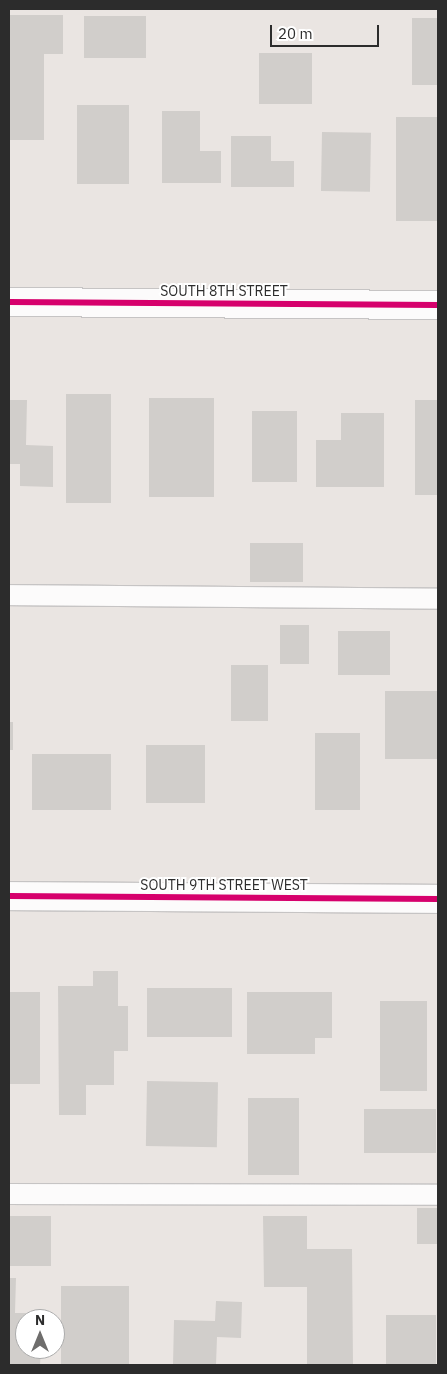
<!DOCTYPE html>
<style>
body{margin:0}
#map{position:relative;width:447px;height:1374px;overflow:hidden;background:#eae5e2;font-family:"IBM Plex Sans",sans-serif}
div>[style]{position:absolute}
.building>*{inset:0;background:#d1cecb;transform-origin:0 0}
.roads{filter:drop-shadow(1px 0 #c6c4c4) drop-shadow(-1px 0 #c6c4c4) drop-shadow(0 1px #c6c4c4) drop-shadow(0 -1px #c6c4c4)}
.lane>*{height:20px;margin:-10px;padding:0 10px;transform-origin:10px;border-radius:10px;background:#fcfbfb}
.street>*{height:28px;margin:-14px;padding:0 14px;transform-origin:14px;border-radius:14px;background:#fcfbfb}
.cycleway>*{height:6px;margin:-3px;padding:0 3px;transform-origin:3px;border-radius:3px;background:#d6006c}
span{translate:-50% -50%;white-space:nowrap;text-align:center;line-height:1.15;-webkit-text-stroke:4px #fff;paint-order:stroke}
.street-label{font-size:14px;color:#2c2c2c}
.frame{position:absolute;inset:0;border:10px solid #2c2c2c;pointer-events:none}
.north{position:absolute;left:15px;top:1309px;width:50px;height:50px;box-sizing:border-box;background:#fff;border:1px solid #ababab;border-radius:50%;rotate:0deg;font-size:14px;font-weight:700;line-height:20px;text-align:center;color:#2c2c2c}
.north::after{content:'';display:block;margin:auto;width:18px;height:22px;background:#6e6d6c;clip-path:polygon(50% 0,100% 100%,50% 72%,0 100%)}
.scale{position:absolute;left:270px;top:25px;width:109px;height:22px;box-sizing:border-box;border:2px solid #2c2c2c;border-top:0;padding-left:6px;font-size:15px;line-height:18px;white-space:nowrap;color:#2c2c2c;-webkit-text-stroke:4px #fff;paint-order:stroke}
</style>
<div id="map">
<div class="building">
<div style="clip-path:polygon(9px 15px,63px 15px,63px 54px,44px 54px,44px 140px,9px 140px)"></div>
<div style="left:84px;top:16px;width:62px;height:42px"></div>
<div style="left:412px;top:18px;width:26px;height:67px"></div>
<div style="left:259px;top:53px;width:53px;height:51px"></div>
<div style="left:77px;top:105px;width:52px;height:79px"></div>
<div style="clip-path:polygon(162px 111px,200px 111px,200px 151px,221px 151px,221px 183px,162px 183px)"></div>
<div style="left:396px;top:117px;width:42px;height:104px"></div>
<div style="left:322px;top:132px;width:49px;height:59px;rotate:1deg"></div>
<div style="clip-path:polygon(231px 136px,271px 136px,271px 161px,294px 161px,294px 187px,231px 187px)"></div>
<div style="left:66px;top:394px;width:45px;height:109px"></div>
<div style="left:149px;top:398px;width:65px;height:99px"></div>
<div style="clip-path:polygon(9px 400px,27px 400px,26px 445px,53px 446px,53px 487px,20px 486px,20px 464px,9px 464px)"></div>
<div style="left:415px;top:400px;width:23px;height:95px"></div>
<div style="left:252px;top:411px;width:45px;height:71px"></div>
<div style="clip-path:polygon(341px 413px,384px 413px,384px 487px,316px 487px,316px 440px,341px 440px)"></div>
<div style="left:250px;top:543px;width:53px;height:39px"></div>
<div style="left:280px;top:625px;width:29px;height:39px"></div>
<div style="left:338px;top:631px;width:52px;height:44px"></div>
<div style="left:231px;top:665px;width:37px;height:56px"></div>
<div style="left:385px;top:691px;width:53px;height:68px"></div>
<div style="left:9px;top:722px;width:4px;height:28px"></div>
<div style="left:315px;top:733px;width:45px;height:77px"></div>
<div style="left:146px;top:745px;width:59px;height:58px"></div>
<div style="left:32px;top:754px;width:79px;height:56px"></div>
<div style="clip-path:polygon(93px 971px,118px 971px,118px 1006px,128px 1006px,128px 1051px,114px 1051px,114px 1085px,86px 1085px,86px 1115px,59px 1115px,58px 986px,93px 986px)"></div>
<div style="left:147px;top:988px;width:85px;height:49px"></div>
<div style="left:9px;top:992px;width:31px;height:92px"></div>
<div style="clip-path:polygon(247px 992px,332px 992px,332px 1038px,315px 1038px,315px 1054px,247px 1054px)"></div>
<div style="left:380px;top:1001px;width:47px;height:90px"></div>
<div style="left:147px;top:1081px;width:71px;height:65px;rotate:1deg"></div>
<div style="left:248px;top:1098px;width:51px;height:77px"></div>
<div style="left:364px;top:1109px;width:72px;height:44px"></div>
<div style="left:417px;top:1208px;width:21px;height:36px"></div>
<div style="left:9px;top:1216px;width:42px;height:50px"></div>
<div style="clip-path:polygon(263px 1216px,307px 1216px,307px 1249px,352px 1249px,353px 1365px,307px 1365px,307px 1287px,264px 1287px)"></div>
<div style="clip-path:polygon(9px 1278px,16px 1278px,15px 1313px,41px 1313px,41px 1319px,25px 1319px,25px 1349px,41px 1349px,40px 1365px,9px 1365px)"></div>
<div style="left:61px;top:1286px;width:68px;height:79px"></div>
<div style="clip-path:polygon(216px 1301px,242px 1302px,241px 1338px,217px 1337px,216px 1365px,173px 1365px,174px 1320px,215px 1321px)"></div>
<div style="left:386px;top:1315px;width:50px;height:50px"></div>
</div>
<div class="roads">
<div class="lane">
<div style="left:9px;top:595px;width:429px;rotate:0.5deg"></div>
<div style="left:9px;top:1194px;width:429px;rotate:0.1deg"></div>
</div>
<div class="street">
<div style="left:9px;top:302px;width:429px;rotate:0.4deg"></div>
<div style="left:9px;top:896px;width:429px;rotate:0.4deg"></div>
</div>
</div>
<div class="cycleway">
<div style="left:9px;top:302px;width:429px;rotate:0.4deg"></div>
<div style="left:9px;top:896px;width:429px;rotate:0.4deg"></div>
</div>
<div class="street-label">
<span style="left:224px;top:291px">SOUTH 8TH STREET</span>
<span style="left:224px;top:885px">SOUTH 9TH STREET WEST</span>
</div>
<div class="frame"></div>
<div class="north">N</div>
<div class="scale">20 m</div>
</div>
